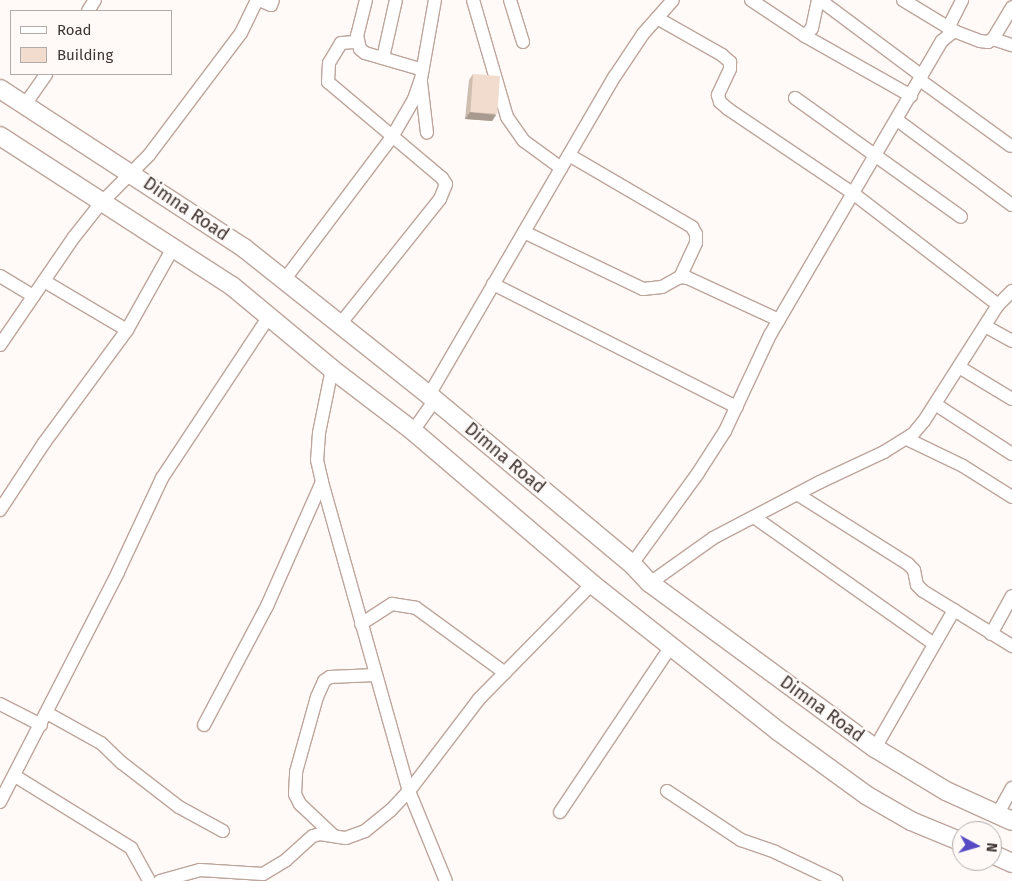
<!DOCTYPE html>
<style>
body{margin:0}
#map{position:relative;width:1012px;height:881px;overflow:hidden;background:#fffaf8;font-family:"Fira Sans",sans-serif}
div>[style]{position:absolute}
.roads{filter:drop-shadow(1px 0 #bda59c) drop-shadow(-1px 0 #bda59c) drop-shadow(0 1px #bda59c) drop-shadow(0 -1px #bda59c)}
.street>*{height:12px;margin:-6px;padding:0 6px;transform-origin:6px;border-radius:6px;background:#fff}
.secondary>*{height:18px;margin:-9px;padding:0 9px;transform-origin:9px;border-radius:9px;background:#fff}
.wall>*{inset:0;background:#cfbdb0}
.shaded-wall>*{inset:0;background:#a99a90}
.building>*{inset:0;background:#f1dccd;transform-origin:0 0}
span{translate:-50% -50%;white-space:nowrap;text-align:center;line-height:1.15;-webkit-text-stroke:4.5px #fffaf8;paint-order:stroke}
.street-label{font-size:18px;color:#3f3531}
.legend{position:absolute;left:10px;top:10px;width:162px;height:65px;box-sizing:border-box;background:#fffaf8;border:1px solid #b2aba8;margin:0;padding:6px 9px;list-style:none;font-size:15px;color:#3f3531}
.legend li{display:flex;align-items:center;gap:10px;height:25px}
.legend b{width:25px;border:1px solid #b2aba8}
.north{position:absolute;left:952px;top:821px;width:50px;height:50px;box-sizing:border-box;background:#fffaf8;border:1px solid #b2aba8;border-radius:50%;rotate:96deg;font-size:14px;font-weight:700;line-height:20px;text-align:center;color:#3f3531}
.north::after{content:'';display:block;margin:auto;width:18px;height:22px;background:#574bc3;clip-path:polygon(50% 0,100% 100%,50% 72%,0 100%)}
</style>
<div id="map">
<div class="roads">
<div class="street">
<div style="left:259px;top:0;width:13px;rotate:23deg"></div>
<div style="left:271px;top:5px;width:5px;rotate:-68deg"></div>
<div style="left:366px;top:0;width:36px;rotate:104deg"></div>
<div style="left:357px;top:35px;width:14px;rotate:78deg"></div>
<div style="left:360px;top:49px;width:6px;rotate:39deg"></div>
<div style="left:365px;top:53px;width:60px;rotate:16.3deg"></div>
<div style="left:473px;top:0;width:122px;rotate:73.8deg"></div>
<div style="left:507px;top:117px;width:29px;rotate:55deg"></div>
<div style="left:524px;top:141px;width:46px;rotate:36.1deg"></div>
<div style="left:510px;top:0;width:44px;rotate:72.8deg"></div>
<div style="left:751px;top:0;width:65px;rotate:33.7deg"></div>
<div style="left:818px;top:0;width:29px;rotate:102deg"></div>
<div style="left:812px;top:28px;width:11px;rotate:131deg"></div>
<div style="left:805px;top:36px;width:122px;rotate:29.5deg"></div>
<div style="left:820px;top:0;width:127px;rotate:36.7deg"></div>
<div style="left:903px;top:0;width:60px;rotate:31.3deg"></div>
<div style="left:88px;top:11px;width:13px;rotate:-58deg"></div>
<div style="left:657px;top:18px;width:75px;rotate:29.6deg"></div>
<div style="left:722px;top:55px;width:11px;rotate:41deg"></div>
<div style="left:730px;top:62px;width:7px;rotate:90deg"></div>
<div style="left:730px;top:69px;width:29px;rotate:115deg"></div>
<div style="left:718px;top:95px;width:7px;rotate:74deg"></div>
<div style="left:720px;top:102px;width:11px;rotate:41deg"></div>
<div style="left:728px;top:109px;width:152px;rotate:34deg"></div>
<div style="left:854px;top:194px;width:182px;rotate:37.6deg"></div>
<div style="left:948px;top:28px;width:31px;rotate:-63deg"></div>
<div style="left:993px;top:39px;width:20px;rotate:18deg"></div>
<div style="left:383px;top:58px;width:59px;rotate:-77.4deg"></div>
<div style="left:920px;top:80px;width:112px;rotate:36deg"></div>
<div style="left:421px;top:82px;width:51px;rotate:83.3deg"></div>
<div style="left:795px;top:98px;width:204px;rotate:35.6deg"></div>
<div style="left:24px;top:106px;width:39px;rotate:-55deg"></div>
<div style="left:897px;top:120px;width:143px;rotate:36.5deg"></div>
<div style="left:569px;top:155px;width:143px;rotate:30.3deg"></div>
<div style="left:692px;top:227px;width:8px;rotate:60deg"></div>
<div style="left:696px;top:234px;width:9px;rotate:90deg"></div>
<div style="left:696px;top:243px;width:38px;rotate:115deg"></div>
<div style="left:524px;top:232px;width:132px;rotate:25.6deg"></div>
<div style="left:643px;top:289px;width:19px;rotate:-6deg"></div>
<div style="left:662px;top:287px;width:21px;rotate:-29deg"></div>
<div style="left:680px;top:277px;width:8px;rotate:7deg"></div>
<div style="left:688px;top:278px;width:100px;rotate:24.8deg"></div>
<div style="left:0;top:276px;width:39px;rotate:31deg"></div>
<div style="left:285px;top:279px;width:178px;rotate:-53deg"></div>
<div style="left:392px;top:137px;width:44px;rotate:-59.9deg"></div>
<div style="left:414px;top:99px;width:21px;rotate:-71deg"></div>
<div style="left:421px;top:79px;width:80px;rotate:-80deg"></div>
<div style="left:44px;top:281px;width:96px;rotate:30.6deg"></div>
<div style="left:493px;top:284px;width:273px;rotate:26.8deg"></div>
<div style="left:341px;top:323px;width:159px;rotate:-51.4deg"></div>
<div style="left:440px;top:199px;width:16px;rotate:-68deg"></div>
<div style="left:446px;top:184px;width:7px;rotate:-124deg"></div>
<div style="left:442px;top:178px;width:149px;rotate:-139.9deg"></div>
<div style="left:328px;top:82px;width:19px;rotate:-87deg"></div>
<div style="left:329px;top:63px;width:23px;rotate:-59deg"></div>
<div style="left:341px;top:43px;width:16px;rotate:-4deg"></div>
<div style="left:985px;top:326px;width:31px;rotate:29deg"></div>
<div style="left:0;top:345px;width:131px;rotate:-55.6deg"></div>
<div style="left:74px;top:237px;width:43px;rotate:-51.5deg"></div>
<div style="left:101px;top:203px;width:68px;rotate:-45deg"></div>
<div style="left:149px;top:155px;width:153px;rotate:-53deg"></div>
<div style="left:241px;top:33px;width:37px;rotate:-64deg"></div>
<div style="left:959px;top:367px;width:62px;rotate:31.1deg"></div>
<div style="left:332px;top:369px;width:65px;rotate:101.5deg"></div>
<div style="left:319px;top:433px;width:27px;rotate:94deg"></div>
<div style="left:317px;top:460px;width:23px;rotate:77deg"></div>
<div style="left:322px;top:482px;width:321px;rotate:74.3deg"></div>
<div style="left:409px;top:791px;width:97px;rotate:67.7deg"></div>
<div style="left:429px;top:395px;width:369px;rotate:-59.8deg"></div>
<div style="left:615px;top:76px;width:50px;rotate:-56.3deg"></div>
<div style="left:643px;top:34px;width:45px;rotate:-48.6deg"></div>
<div style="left:935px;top:404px;width:92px;rotate:33deg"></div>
<div style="left:413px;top:431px;width:38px;rotate:-55deg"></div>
<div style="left:907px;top:439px;width:62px;rotate:25.7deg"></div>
<div style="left:963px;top:466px;width:58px;rotate:32.3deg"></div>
<div style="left:797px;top:494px;width:131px;rotate:32.2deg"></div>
<div style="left:908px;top:564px;width:8px;rotate:45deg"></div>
<div style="left:914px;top:570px;width:15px;rotate:79deg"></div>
<div style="left:917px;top:585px;width:8px;rotate:45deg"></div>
<div style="left:923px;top:591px;width:105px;rotate:31.7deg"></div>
<div style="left:0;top:510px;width:80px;rotate:-56.7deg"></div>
<div style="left:44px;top:443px;width:140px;rotate:-53.7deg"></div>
<div style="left:127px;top:330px;width:94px;rotate:-60.7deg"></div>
<div style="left:754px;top:517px;width:220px;rotate:35.2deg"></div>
<div style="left:632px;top:564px;width:112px;rotate:-54deg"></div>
<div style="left:698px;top:473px;width:50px;rotate:-57.3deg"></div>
<div style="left:725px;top:431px;width:106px;rotate:-64.9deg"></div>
<div style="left:770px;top:335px;width:341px;rotate:-59.7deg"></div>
<div style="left:942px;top:41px;width:16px;rotate:-40deg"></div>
<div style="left:954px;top:31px;width:28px;rotate:21deg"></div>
<div style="left:980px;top:41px;width:8px;rotate:7deg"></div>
<div style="left:988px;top:42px;width:6px;rotate:-31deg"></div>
<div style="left:993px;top:39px;width:37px;rotate:-59deg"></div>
<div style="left:650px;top:583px;width:77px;rotate:-35.5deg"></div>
<div style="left:713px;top:538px;width:121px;rotate:-27.6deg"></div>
<div style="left:820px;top:482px;width:71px;rotate:-25.1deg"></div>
<div style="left:884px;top:452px;width:34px;rotate:-32deg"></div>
<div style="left:913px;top:434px;width:17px;rotate:-50deg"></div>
<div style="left:924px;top:421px;width:138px;rotate:-57.5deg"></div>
<div style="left:998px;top:305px;width:20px;rotate:-45deg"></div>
<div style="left:361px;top:624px;width:37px;rotate:-33deg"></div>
<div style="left:392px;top:604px;width:24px;rotate:9deg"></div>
<div style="left:416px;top:608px;width:110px;rotate:36.1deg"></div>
<div style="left:991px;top:634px;width:43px;rotate:-61.1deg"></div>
<div style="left:0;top:704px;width:46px;rotate:27.1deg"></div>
<div style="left:47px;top:713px;width:62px;rotate:29.1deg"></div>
<div style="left:101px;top:743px;width:29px;rotate:44deg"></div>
<div style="left:122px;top:763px;width:72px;rotate:37.7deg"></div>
<div style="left:179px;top:807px;width:50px;rotate:28.6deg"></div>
<div style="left:204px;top:725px;width:135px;rotate:-62.1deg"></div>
<div style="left:267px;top:606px;width:136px;rotate:-66.1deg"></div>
<div style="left:875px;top:748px;width:159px;rotate:-60.2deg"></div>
<div style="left:15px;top:776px;width:137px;rotate:31.8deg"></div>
<div style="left:131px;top:848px;width:38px;rotate:61deg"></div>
<div style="left:667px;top:791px;width:89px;rotate:33.5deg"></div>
<div style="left:741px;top:840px;width:36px;rotate:19deg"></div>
<div style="left:775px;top:852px;width:68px;rotate:25.4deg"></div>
<div style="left:0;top:802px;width:259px;rotate:-62.8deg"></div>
<div style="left:118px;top:572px;width:104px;rotate:-64.9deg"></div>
<div style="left:162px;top:478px;width:192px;rotate:-56.5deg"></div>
<div style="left:560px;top:812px;width:201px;rotate:-56.2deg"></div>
<div style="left:997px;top:815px;width:31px;rotate:-61deg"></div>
<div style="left:334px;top:836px;width:47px;rotate:-136.7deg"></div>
<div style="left:300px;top:804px;width:11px;rotate:-117deg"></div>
<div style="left:295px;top:794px;width:22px;rotate:-87deg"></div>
<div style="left:296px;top:772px;width:78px;rotate:-74.4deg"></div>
<div style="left:317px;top:697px;width:17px;rotate:-66deg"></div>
<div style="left:324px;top:681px;width:7px;rotate:-34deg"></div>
<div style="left:330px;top:677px;width:45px;rotate:-2.5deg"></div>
<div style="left:160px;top:881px;width:41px;rotate:-15.4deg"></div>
<div style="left:200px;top:870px;width:63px;rotate:3.6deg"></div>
<div style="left:263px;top:874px;width:27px;rotate:-31deg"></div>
<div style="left:286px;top:860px;width:36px;rotate:-42deg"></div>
<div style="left:313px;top:836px;width:7px;rotate:-16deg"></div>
<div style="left:320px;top:834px;width:26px;rotate:9deg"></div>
<div style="left:346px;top:838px;width:20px;rotate:-20deg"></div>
<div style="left:365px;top:831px;width:33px;rotate:-39deg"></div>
<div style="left:391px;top:810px;width:26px;rotate:-47deg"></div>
<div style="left:409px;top:791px;width:116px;rotate:-52.7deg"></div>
<div style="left:479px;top:699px;width:161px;rotate:-45.5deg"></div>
</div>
<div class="secondary">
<div style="left:0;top:89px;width:291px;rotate:33.1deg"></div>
<div style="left:244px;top:248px;width:236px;rotate:38.5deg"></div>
<div style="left:429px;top:395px;width:264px;rotate:39.8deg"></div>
<div style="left:632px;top:564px;width:26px;rotate:47deg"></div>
<div style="left:650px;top:583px;width:279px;rotate:36.3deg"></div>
<div style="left:875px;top:748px;width:83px;rotate:31.2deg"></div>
<div style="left:946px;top:791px;width:72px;rotate:24.4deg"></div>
<div style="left:0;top:136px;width:276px;rotate:32.9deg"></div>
<div style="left:232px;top:286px;width:130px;rotate:39.7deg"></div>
<div style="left:332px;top:369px;width:102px;rotate:37.4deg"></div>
<div style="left:413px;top:431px;width:235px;rotate:40.5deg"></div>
<div style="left:592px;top:584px;width:237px;rotate:38.3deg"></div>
<div style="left:778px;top:731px;width:109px;rotate:36deg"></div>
<div style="left:866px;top:795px;width:52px;rotate:30deg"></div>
<div style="left:911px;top:821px;width:55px;rotate:22.4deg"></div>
<div style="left:992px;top:854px;width:22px;rotate:24deg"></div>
</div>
</div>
<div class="wall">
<div style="clip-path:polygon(473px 74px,496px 115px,492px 121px,465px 119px,469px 80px)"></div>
</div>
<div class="shaded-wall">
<div style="clip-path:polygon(470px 112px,496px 115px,492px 121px,465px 119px)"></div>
</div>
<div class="building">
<div style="left:473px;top:74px;width:27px;height:38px;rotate:4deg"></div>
</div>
<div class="street-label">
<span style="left:186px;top:209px;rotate:34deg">Dimna Road</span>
<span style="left:505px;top:458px;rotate:40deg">Dimna Road</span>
<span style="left:822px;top:709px;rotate:36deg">Dimna Road</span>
</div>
<ul class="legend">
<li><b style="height:6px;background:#fff"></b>Road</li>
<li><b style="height:14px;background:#f1dccd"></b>Building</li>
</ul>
<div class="north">N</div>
</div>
